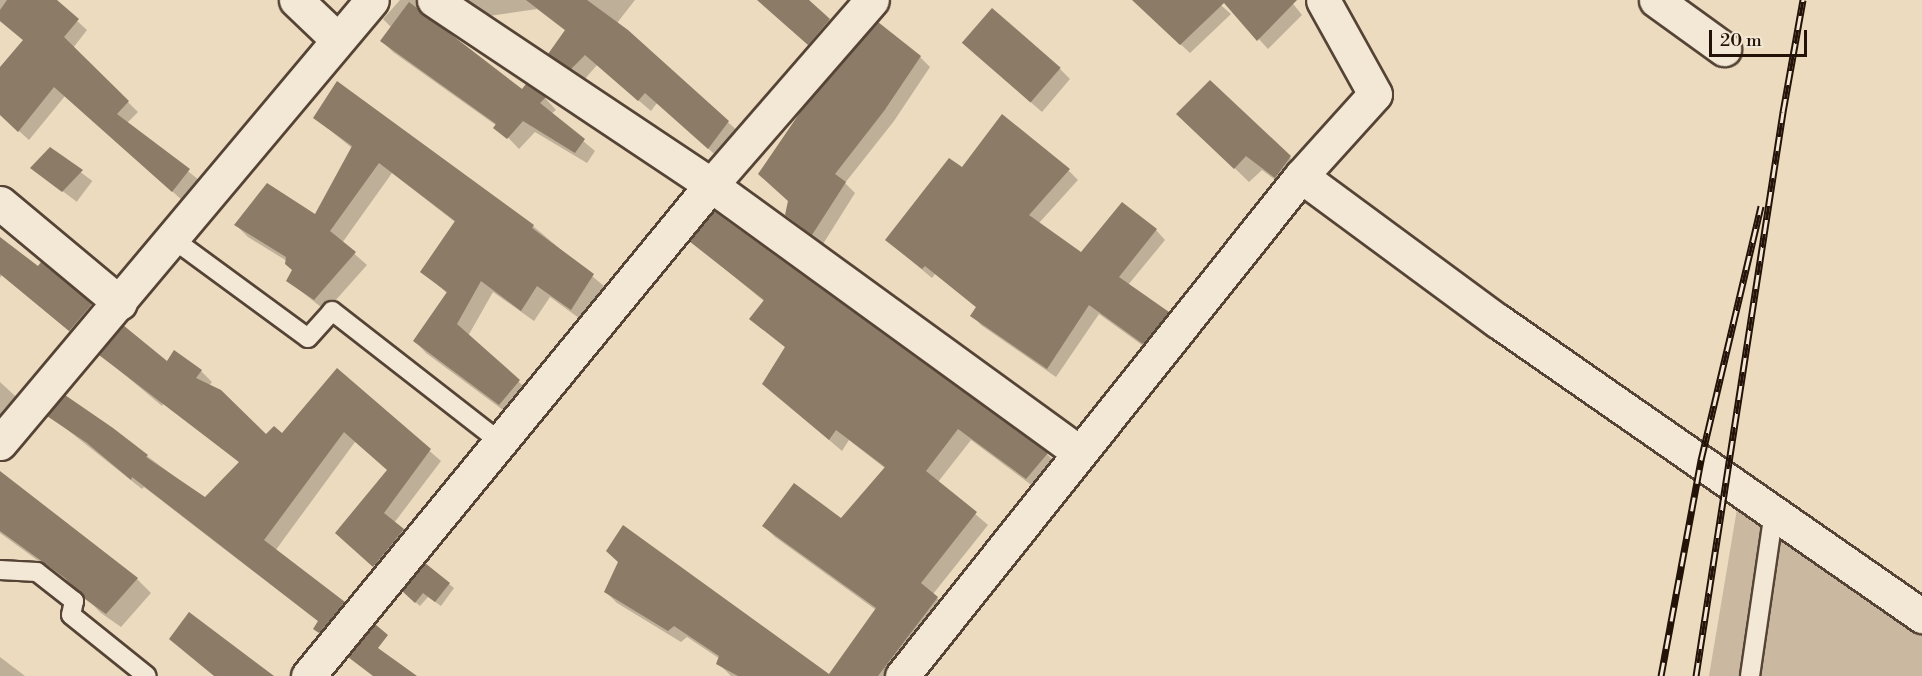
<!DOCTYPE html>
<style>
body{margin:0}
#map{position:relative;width:1922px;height:676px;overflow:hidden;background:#eddbbf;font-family:"Libre Bodoni",serif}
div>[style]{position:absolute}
.green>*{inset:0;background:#cab9a0}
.shadow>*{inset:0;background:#0003;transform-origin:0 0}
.building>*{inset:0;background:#8c7b67;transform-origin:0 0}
.roads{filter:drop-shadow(2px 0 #554436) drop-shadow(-2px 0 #554436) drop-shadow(0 2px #554436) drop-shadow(0 -2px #554436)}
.lane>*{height:18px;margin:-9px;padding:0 9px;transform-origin:9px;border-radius:9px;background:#f3e8d5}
.street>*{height:33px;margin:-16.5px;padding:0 16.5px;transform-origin:16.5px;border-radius:16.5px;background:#f3e8d5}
.rail>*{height:7px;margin-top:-3.5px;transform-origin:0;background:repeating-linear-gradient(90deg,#f3e8d5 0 14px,#221208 0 28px);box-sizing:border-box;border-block:2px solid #221208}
span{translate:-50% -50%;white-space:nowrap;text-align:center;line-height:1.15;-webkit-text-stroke:6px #f3e8d5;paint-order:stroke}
.scale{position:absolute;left:1709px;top:30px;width:98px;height:27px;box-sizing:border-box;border:3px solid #221208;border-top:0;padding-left:8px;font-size:18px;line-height:21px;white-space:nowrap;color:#221208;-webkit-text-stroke:4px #f3e8d5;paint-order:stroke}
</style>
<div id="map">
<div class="green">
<div style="clip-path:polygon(1738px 503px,1922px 630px,1922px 676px,1709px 676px)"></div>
</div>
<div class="shadow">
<div style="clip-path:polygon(0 0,54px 0,87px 30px,73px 48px,138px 112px,127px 123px,199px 180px,183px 201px,65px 96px,29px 140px,0 114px,0 69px,24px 41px,0 21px)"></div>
<div style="clip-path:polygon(400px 0,431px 0,426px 10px,428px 21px,522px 91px,526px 86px,545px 98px,556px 110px,551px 114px,595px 151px,587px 163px,535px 132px,519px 149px,497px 126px,393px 52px,382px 41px,392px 28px,383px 19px)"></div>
<div style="clip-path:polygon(464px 0,635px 0,617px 23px,740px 133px,720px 159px,657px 103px,651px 111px,597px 65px,584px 80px,561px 65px,550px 53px,566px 31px,537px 9px,489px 16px)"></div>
<div style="clip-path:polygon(758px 0,807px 0,841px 32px,820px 55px)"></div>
<div style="clip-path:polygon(1141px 0,1215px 0,1231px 14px,1190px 53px,1146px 12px)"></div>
<div style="clip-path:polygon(1223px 0,1290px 0,1302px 15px,1268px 49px)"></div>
<div style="clip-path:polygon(974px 53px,1060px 69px,1070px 79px,1042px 112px)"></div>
<div style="clip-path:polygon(920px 57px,930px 67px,894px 121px,845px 183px,855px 193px,823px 244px,786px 215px,789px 201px)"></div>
<div style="clip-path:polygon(1210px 82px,1305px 172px,1290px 191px,1262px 170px,1249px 182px,1193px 128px)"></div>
<div style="clip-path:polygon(315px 118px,533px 226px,605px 287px,583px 321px,550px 297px,534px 321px,493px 292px,468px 336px,531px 393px,511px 416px,426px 353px,415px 341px,448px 294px,422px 271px,455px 222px,392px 173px,342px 243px,367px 265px,326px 311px,288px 281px,294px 271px,287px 261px,248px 237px,236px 225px,316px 217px,352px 148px)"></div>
<div style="left:50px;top:149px;width:53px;height:26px;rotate:37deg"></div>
<div style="clip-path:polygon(962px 169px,1069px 171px,1078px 180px,1039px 223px,1082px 254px,1156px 230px,1165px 240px,1128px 285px,1177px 322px,1153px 353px,1099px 314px,1056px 377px,981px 325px,972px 315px,977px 308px,935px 274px,932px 278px,897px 249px)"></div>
<div style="clip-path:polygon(715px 213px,1047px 454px,1059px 466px,1038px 490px,971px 440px,938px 482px,988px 525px,933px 594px,949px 610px,899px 676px,731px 676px,718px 663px,720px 659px,687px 637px,681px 642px,617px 603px,605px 591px,829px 676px,876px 610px,775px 537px,764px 526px,842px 520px,886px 469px,849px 440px,842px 451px,764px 384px,786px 348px,751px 319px,765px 302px,691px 241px)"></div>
<div style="clip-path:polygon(0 239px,38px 268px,42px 264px,101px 315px,80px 340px,2px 275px,0 278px)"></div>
<div style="clip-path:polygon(101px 355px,167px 363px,201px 371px,212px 382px,209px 386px,266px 436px,283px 435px,337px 370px,441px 461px,394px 523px,414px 541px,387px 574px,348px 544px,388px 470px,355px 442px,275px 551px,345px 606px,325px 638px,315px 629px,319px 622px,144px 487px,142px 489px,50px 416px,147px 456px,205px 499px,240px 463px,164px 403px,162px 406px)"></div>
<div style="clip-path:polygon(0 382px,25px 405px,0 435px)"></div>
<div style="clip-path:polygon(8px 479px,137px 579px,151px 593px,121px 627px,101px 613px,77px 589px,0 533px,0 490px)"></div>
<div style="clip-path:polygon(449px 584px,454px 588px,441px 606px,428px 597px,420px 606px,408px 596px)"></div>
<div style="clip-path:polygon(0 657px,25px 676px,0 676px)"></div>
</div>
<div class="building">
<div style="clip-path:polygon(7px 0,57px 0,79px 19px,64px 37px,129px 101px,117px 114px,190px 169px,172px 192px,54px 87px,18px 132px,0 115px,0 67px,23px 40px,0 21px,0 10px)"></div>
<div style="clip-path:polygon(526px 0,587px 0,628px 30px,729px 121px,708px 149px,645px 93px,638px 101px,585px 55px,571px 69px,548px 54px,565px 30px)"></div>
<div style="clip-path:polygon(757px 0,809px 0,830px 19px,808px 45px)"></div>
<div style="clip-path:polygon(1132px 0,1297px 0,1257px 41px,1224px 3px,1180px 45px)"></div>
<div style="clip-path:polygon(409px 2px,522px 89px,526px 84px,546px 97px,540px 103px,585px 139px,575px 153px,523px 121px,507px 139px,493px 128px,496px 124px,380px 41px)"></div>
<div style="left:992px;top:8px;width:91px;height:46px;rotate:41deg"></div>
<div style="clip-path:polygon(878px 22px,921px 56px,884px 111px,835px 174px,846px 182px,812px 235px,785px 215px,788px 201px,758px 174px,803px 108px)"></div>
<div style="clip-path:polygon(1210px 80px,1291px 156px,1275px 178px,1246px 156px,1234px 169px,1176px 114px)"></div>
<div style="clip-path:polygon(337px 81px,534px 225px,532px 228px,594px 274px,571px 310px,537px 286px,521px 311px,481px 281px,457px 324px,520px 380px,499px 405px,413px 341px,447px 292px,420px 272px,455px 221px,379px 163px,330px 231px,356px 252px,314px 300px,286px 281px,292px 270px,285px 264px,286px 257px,234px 225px,267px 183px,315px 214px,352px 146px,313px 118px)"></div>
<div style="clip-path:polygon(1002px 114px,1070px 169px,1029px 215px,1081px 252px,1122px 202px,1157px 229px,1119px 277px,1169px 312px,1143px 344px,1089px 305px,1047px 369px,970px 316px,976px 307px,925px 266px,922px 269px,885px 240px,949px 158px,962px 167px)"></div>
<div style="clip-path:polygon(50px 147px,83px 170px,62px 192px,30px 168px)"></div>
<div style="clip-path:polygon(714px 211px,1048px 453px,1026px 479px,958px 429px,926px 471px,977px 512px,921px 583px,938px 597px,878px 676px,738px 676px,716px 664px,719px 656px,674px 626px,668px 631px,604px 592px,618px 562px,606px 551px,623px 525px,829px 674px,876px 608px,762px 526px,794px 483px,841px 518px,885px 467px,836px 430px,829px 440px,762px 384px,785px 347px,749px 319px,764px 300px,689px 241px)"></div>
<div style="clip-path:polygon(0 237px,38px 266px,41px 262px,92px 304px,69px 331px,0 274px)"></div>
<div style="clip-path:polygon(123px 325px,167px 361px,174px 350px,202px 370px,196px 378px,221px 390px,266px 434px,274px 426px,282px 433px,337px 368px,431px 449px,384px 513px,404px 529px,373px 567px,335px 533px,387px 470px,344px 432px,264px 540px,345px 602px,319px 633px,313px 629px,318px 621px,132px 477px,131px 480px,87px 443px,47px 416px,65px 395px,113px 428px,148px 455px,146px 457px,205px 497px,239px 462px,99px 355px)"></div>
<div style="clip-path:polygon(0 471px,138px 578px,106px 614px,85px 599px,65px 578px,0 531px)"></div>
<div style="clip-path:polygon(425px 563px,450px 583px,435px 602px,423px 593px,415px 603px,402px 591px)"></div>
<div style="clip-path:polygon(189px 612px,274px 676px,214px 676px,169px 639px)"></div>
<div style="clip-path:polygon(375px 624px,388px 635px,378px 648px,417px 676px,373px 676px,348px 657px)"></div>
</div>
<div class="roads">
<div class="lane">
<div style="left:173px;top:239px;width:167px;rotate:36.3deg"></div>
<div style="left:308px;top:338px;width:36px;rotate:-48deg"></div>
<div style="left:332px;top:311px;width:213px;rotate:37.9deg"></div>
<div style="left:0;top:570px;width:37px;rotate:3deg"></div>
<div style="left:37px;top:572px;width:47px;rotate:38.1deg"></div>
<div style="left:74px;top:601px;width:14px;rotate:102deg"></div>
<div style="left:71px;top:615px;width:97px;rotate:38.8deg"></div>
<div style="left:1750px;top:676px;width:167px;rotate:-81.7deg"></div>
</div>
<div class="street">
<div style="left:296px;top:0;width:57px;rotate:43.6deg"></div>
<div style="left:434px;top:0;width:333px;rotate:33.7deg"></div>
<div style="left:711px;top:185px;width:455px;rotate:36deg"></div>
<div style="left:1656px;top:0;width:84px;rotate:35.8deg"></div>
<div style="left:1301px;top:176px;width:245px;rotate:36.4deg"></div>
<div style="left:1498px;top:321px;width:517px;rotate:34.83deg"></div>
<div style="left:0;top:203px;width:156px;rotate:39.8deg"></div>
<div style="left:0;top:443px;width:578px;rotate:-49.98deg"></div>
<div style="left:308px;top:676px;width:635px;rotate:-50.62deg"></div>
<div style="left:711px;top:185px;width:245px;rotate:-49deg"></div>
<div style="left:902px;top:676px;width:640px;rotate:-51.41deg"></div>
<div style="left:1301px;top:176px;width:110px;rotate:-47.9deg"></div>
<div style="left:1375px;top:94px;width:107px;rotate:-119deg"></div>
</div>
</div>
<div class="rail">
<div style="left:1661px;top:676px;width:220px;rotate:-79.5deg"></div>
<div style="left:1701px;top:460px;width:261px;rotate:-76.7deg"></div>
<div style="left:1696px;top:676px;width:571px;rotate:-81.23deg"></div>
<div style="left:1783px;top:112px;width:114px;rotate:-79.9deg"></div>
</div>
<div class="scale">20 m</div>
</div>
